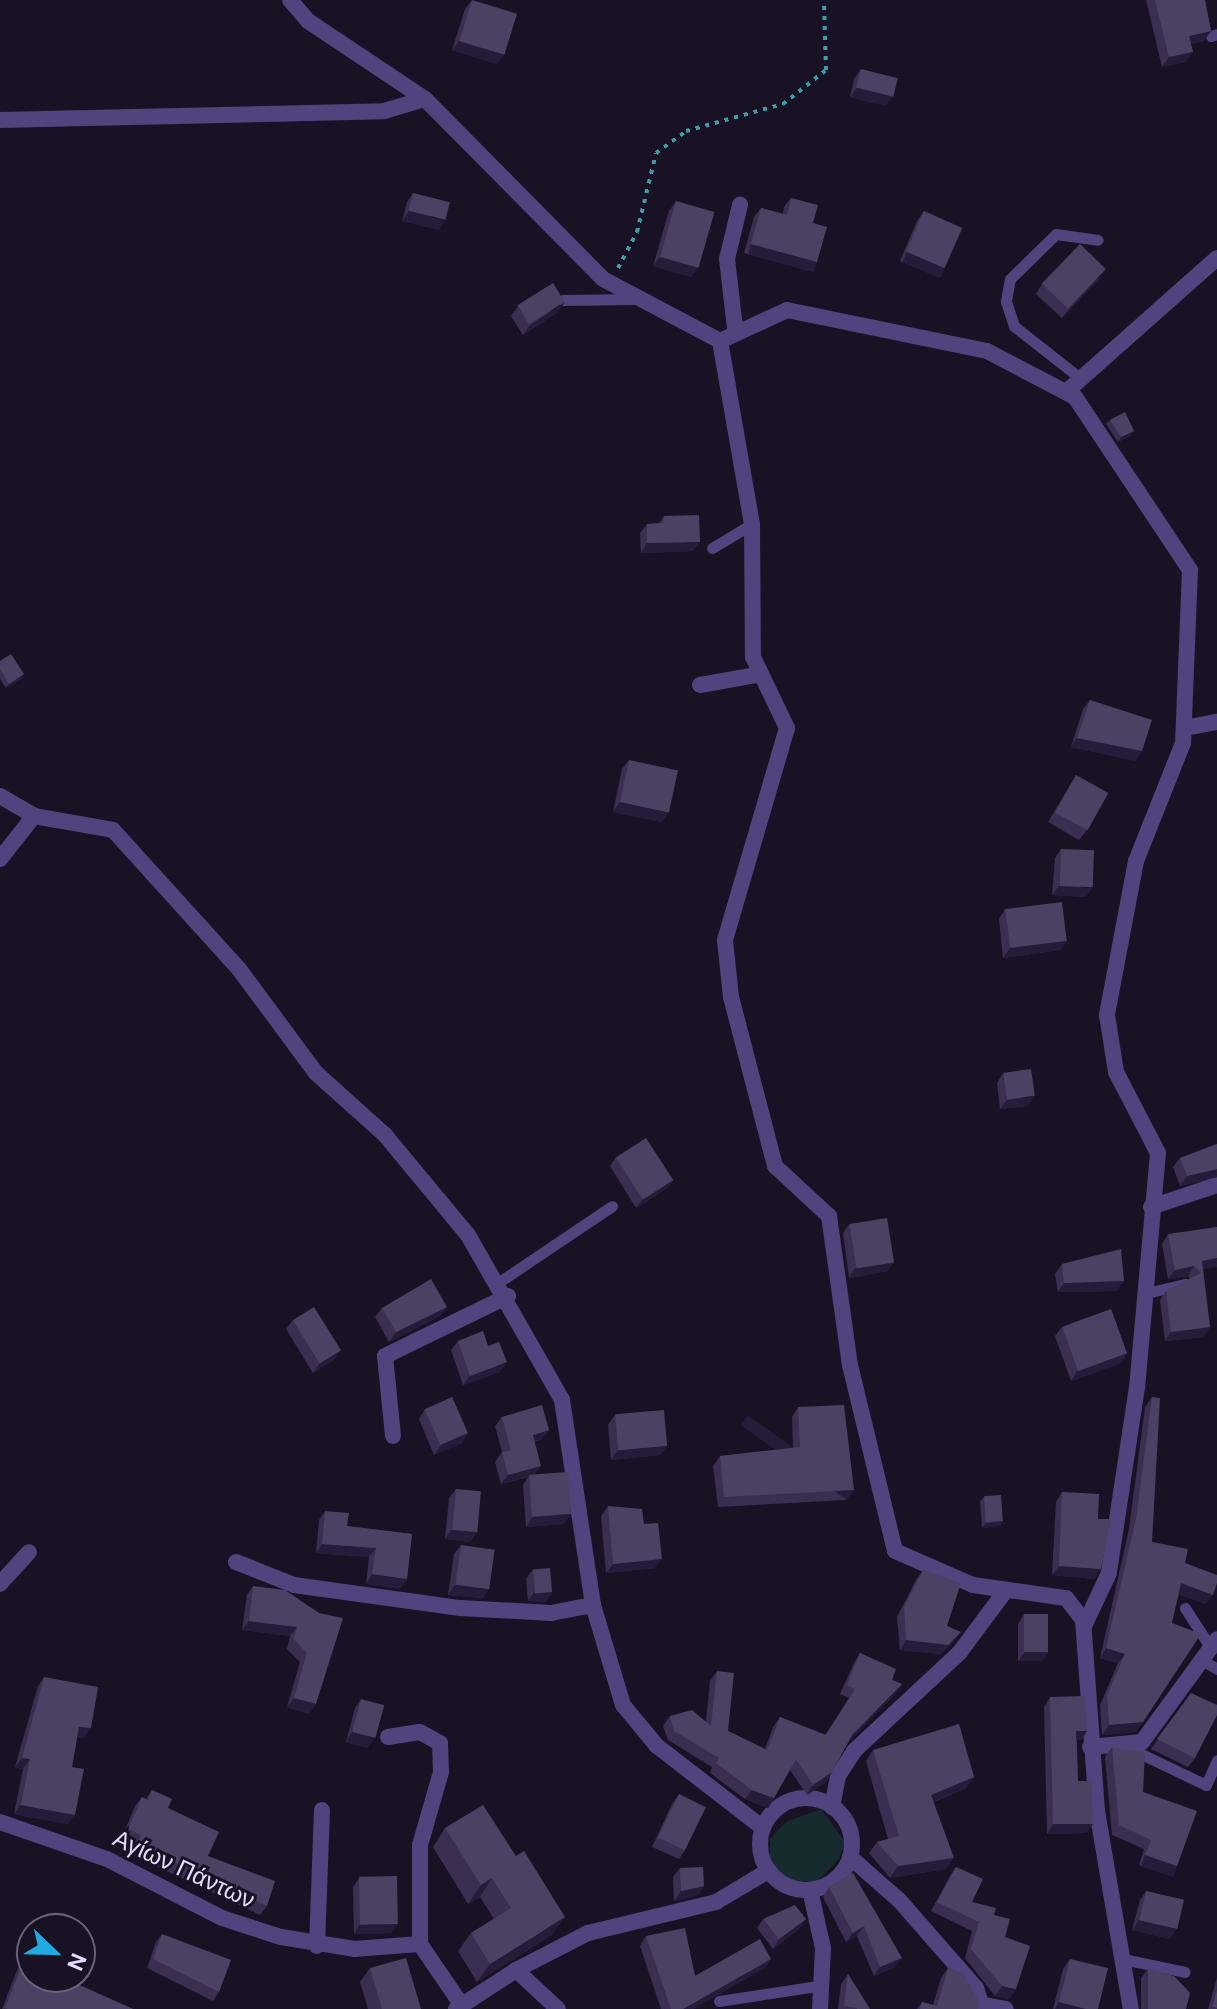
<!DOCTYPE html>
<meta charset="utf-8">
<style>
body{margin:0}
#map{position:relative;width:1217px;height:2009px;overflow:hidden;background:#191225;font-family:"DM Sans",sans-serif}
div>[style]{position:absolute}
.green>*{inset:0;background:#162b2e}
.path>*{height:4px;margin-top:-2px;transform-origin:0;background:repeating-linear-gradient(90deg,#3f9daa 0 4px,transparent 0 10px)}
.service>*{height:11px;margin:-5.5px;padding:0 5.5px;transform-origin:5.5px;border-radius:5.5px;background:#50437e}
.minor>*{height:16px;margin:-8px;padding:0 8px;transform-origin:8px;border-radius:8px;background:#50437e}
.minor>.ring{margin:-8px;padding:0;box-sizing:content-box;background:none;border:16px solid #50437e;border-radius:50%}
.tertiary>*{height:16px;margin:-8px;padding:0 8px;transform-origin:8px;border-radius:8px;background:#50437e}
.wall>*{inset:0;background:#3b2e51}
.shaded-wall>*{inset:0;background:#261b38;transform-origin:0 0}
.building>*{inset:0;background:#4d4163;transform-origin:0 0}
span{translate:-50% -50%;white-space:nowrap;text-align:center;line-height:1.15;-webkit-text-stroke:6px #191225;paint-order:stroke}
.street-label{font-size:24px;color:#e4dbfa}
.north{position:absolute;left:16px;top:1913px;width:80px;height:80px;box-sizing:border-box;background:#191225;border:2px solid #6a627a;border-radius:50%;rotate:113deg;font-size:22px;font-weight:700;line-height:32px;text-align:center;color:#e4dbfa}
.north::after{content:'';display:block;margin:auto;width:28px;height:36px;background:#1fabe2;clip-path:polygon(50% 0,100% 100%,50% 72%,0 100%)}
</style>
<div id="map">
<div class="green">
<div style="clip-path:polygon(821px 1809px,845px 1842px,839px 1859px,817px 1882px,786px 1880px,770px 1865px,770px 1839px,786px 1822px)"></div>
</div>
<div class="path">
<div style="left:618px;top:268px;width:41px;rotate:-62.2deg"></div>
<div style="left:637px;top:232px;width:81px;rotate:-76.5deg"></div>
<div style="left:656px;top:153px;width:37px;rotate:-36deg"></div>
<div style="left:686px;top:131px;width:101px;rotate:-15.6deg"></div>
<div style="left:783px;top:104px;width:55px;rotate:-38.3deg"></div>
<div style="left:826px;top:70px;width:68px;rotate:-91.7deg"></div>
</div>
<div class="service">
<div style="left:1211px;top:36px;width:6px;rotate:-18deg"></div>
<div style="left:563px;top:300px;width:71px;rotate:-0.8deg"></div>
<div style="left:1080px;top:378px;width:84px;rotate:-141.8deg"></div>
<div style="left:1014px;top:326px;width:26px;rotate:-108deg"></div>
<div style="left:1006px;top:301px;width:22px;rotate:-80deg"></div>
<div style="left:1010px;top:279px;width:64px;rotate:-44.4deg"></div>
<div style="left:1056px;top:234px;width:42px;rotate:8.1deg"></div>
<div style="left:712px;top:548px;width:47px;rotate:-31deg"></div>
<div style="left:499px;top:1282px;width:136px;rotate:-33.9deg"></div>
<div style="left:1146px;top:1293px;width:41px;rotate:-12.7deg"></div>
<div style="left:1185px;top:1608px;width:44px;rotate:57deg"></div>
<div style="left:1200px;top:1659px;width:20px;rotate:30deg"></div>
<div style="left:1133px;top:1750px;width:81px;rotate:25.6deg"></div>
<div style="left:1206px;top:1785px;width:27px;rotate:-66deg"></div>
<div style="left:1123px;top:1959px;width:63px;rotate:11.8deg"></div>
<div style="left:719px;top:2001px;width:105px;rotate:-8.7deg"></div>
</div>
<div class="minor">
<div style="left:0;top:120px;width:384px;rotate:-1.3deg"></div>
<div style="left:384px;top:111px;width:43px;rotate:-16.3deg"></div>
<div style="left:735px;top:328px;width:69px;rotate:-96.6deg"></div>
<div style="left:727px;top:259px;width:56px;rotate:-76.5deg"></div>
<div style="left:720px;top:341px;width:74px;rotate:-24.8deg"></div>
<div style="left:787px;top:310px;width:204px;rotate:11.6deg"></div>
<div style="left:987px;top:351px;width:99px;rotate:27.6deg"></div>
<div style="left:1075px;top:397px;width:208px;rotate:56.4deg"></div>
<div style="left:1190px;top:570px;width:173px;rotate:92.3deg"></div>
<div style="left:1183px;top:743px;width:127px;rotate:111.7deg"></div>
<div style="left:1136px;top:861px;width:157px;rotate:100.7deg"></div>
<div style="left:1107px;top:1015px;width:58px;rotate:81deg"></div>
<div style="left:1116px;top:1072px;width:91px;rotate:62.6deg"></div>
<div style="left:1158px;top:1153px;width:235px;rotate:95.1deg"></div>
<div style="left:1137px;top:1387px;width:188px;rotate:98.6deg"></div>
<div style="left:1109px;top:1573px;width:56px;rotate:115.2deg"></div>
<div style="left:1066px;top:392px;width:202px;rotate:-41.6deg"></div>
<div style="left:700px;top:685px;width:58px;rotate:-10deg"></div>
<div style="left:1185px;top:728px;width:33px;rotate:-11deg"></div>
<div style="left:0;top:796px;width:39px;rotate:30deg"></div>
<div style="left:34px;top:816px;width:80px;rotate:10deg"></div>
<div style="left:113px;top:830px;width:188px;rotate:47.8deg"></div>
<div style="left:239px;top:969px;width:129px;rotate:53.5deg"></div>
<div style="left:316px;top:1073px;width:93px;rotate:41.9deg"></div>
<div style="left:385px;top:1135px;width:130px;rotate:50.3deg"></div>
<div style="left:468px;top:1235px;width:190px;rotate:60.3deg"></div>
<div style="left:562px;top:1400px;width:207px;rotate:81.4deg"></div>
<div style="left:593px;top:1605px;width:104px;rotate:73.3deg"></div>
<div style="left:623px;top:1705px;width:53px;rotate:50.3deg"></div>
<div style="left:657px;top:1746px;width:134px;rotate:37.7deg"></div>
<div style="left:0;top:859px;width:55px;rotate:-51.7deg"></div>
<div style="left:1151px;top:1207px;width:70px;rotate:-18.4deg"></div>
<div style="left:393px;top:1436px;width:80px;rotate:-95.7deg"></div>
<div style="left:385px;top:1356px;width:137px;rotate:-26deg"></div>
<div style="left:236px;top:1562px;width:62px;rotate:21.6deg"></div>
<div style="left:294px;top:1585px;width:168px;rotate:7.9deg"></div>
<div style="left:460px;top:1608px;width:91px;rotate:3.1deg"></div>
<div style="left:551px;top:1613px;width:43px;rotate:-10.8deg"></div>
<div style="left:0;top:1584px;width:43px;rotate:-47.8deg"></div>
<div style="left:388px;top:1737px;width:32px;rotate:-9deg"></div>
<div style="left:420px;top:1732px;width:23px;rotate:29deg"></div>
<div style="left:440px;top:1743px;width:29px;rotate:88deg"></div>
<div style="left:441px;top:1772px;width:76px;rotate:106deg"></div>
<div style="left:420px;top:1845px;width:99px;rotate:90deg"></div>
<div style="left:1090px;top:1747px;width:52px;rotate:-5.5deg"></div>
<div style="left:1142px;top:1742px;width:127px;rotate:-53.9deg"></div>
<div class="ring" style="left:760px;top:1798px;width:76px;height:76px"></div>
<div style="left:832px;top:1807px;width:32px;rotate:-79deg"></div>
<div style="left:838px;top:1776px;width:30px;rotate:-57deg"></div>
<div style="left:854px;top:1751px;width:145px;rotate:-43deg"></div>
<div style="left:960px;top:1652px;width:77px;rotate:-53.4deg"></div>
<div style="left:0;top:1822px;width:113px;rotate:19.1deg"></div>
<div style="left:107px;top:1859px;width:129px;rotate:27.2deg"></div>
<div style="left:222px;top:1918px;width:62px;rotate:17.9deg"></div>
<div style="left:281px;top:1937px;width:74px;rotate:9.3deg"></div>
<div style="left:354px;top:1949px;width:66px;rotate:-4.3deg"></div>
<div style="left:420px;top:1944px;width:73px;rotate:55.7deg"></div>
<div style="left:850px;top:1857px;width:65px;rotate:41.3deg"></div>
<div style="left:899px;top:1900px;width:117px;rotate:48.8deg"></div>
<div style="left:976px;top:1988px;width:22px;rotate:72deg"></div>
<div style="left:810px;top:1890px;width:59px;rotate:77.4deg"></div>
<div style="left:823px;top:1948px;width:61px;rotate:92.8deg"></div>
<div style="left:317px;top:1946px;width:136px;rotate:-87.9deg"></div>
<div style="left:516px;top:1970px;width:81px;rotate:-27.2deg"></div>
<div style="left:588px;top:1933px;width:132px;rotate:-13.6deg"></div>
<div style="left:716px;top:1902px;width:61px;rotate:-30.8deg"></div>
<div style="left:983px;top:2005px;width:23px;rotate:10deg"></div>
</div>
<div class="tertiary">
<div style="left:290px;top:0;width:28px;rotate:49deg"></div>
<div style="left:308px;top:21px;width:141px;rotate:33.7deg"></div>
<div style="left:425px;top:99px;width:253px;rotate:45.3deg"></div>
<div style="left:603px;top:279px;width:132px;rotate:27.9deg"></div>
<div style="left:720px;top:341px;width:186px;rotate:80.1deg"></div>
<div style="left:752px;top:524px;width:133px;rotate:89.6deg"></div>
<div style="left:753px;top:657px;width:79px;rotate:64.4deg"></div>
<div style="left:787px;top:728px;width:221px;rotate:106.3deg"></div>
<div style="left:725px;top:940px;width:57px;rotate:84deg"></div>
<div style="left:731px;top:997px;width:175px;rotate:75.4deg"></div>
<div style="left:775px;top:1166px;width:74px;rotate:42.8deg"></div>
<div style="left:829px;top:1216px;width:150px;rotate:82deg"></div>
<div style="left:850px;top:1365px;width:191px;rotate:76.4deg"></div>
<div style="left:895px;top:1551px;width:85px;rotate:23.6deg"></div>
<div style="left:973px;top:1585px;width:94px;rotate:8deg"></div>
<div style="left:1066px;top:1598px;width:28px;rotate:52deg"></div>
<div style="left:1083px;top:1620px;width:192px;rotate:85.8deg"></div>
<div style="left:1097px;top:1811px;width:201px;rotate:80.3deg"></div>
<div style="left:456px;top:2009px;width:72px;rotate:-33deg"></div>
<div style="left:516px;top:1970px;width:57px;rotate:42.9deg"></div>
</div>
<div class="wall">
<div style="clip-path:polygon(472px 0,497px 64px,452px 50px,465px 9px)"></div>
<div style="clip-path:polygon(1146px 0,1205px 0,1211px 31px,1204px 41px,1191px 44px,1186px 62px,1162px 67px)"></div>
<div style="clip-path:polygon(861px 69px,886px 106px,850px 97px,854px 79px)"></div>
<div style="clip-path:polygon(413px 193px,439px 230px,402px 221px,407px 202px)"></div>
<div style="clip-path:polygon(791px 198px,813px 223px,817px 262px,810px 271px,744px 253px,754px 217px,761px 208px,783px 214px,784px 207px)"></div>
<div style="clip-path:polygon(676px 201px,698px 267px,691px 277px,653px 266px,669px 211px)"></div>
<div style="clip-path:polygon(924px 211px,938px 277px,900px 261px,917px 221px)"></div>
<div style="clip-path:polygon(1100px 278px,1062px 318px,1036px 294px,1042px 284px)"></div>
<div style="clip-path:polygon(518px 306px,558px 312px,523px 335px,511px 316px)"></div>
<div style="clip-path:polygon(1110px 420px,1134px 431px,1130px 436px,1118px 442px,1106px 424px)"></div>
<div style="clip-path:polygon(664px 516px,693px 551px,641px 553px,640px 533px,647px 524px,659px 523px)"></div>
<div style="clip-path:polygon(0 661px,24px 674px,21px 679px,6px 688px,0 679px)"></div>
<div style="clip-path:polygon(1090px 700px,1136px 761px,1071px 747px,1083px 709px)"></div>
<div style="clip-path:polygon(629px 760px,668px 812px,662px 822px,613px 812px,622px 769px)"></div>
<div style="clip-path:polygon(1076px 775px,1086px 831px,1079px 840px,1048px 822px)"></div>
<div style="clip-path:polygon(1061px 849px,1086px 897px,1052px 895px,1055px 858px)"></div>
<div style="clip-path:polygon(1005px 909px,1067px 941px,1060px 950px,1003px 958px,999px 919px)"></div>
<div style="clip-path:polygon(1003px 1073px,1028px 1106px,1000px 1109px,997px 1083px)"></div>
<div style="clip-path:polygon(1217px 1144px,1217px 1177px,1180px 1186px,1173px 1167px,1180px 1158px)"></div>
<div style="clip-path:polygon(616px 1157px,673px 1180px,666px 1189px,636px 1208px,610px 1166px)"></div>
<div style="clip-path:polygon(849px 1224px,888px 1271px,849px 1278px,843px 1233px)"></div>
<div style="clip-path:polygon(1168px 1234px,1203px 1269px,1210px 1327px,1203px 1337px,1165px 1341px,1160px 1300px,1166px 1291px,1190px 1279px,1188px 1276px,1168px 1279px,1162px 1244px)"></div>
<div style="clip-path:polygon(1062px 1264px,1117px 1291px,1058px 1292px,1055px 1274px)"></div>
<div style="clip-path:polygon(447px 1307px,440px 1316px,389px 1342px,375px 1317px,382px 1308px)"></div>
<div style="clip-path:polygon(293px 1320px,334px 1360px,313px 1373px,286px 1329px)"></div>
<div style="clip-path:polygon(1062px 1327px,1127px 1353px,1121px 1363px,1071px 1381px,1055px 1336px)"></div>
<div style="clip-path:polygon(458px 1341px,488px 1346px,500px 1372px,463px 1385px,451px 1350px)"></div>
<div style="clip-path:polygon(1152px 1397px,1152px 1542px,1185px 1563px,1206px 1604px,1179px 1594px,1136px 1732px,1102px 1735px,1100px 1705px,1118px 1663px,1100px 1658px,1129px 1529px,1145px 1407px)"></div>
<div style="clip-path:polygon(798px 1407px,847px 1500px,718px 1507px,713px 1466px,720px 1456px,793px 1448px,792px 1417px)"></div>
<div style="clip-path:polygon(425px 1409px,468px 1433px,462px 1443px,434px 1455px,419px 1419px)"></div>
<div style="clip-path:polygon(615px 1415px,667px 1446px,660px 1455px,611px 1460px,608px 1425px)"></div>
<div style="clip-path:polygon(502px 1417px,549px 1430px,542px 1439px,534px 1442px,534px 1475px,564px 1524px,526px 1527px,523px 1485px,528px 1477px,501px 1484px,495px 1462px,502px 1452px,495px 1426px)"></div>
<div style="clip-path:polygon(456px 1489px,477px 1532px,470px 1542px,445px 1539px,449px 1498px)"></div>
<div style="clip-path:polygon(1062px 1492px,1098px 1519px,1101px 1569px,1094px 1579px,1052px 1575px,1056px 1502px)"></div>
<div style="clip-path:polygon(984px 1497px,1003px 1521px,1000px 1526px,982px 1528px,980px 1502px)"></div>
<div style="clip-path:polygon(608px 1506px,644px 1524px,655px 1568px,606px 1573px,601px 1516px)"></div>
<div style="clip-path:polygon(325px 1511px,347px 1526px,412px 1534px,407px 1579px,400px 1589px,366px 1584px,369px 1557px,316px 1553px,319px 1520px)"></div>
<div style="clip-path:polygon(461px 1545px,483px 1598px,448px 1595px,454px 1554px)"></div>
<div style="clip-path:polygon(533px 1569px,552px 1592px,546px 1602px,528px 1601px,526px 1579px)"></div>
<div style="clip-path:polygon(923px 1570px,954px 1641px,941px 1654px,900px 1650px,897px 1617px,916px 1580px)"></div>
<div style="clip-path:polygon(253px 1586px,319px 1613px,309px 1714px,287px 1707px,300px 1662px,287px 1649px,290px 1636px,242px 1630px,247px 1595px)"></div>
<div style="clip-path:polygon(1024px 1614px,1042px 1661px,1018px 1661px,1018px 1624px)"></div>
<div style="clip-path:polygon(860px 1653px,892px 1680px,902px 1684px,895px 1694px,849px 1741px,826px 1782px,807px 1795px,790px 1770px,768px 1808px,745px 1799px,710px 1773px,712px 1767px,668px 1740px,663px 1726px,670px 1716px,706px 1721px,710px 1681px,717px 1671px,728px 1731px,765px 1749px,773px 1727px,780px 1717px,825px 1735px,849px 1698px,840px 1694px,854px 1663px)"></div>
<div style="clip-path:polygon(44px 1677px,84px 1738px,77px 1737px,72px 1767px,68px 1824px,14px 1814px,23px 1769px,15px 1767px,38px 1686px)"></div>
<div style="clip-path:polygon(1191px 1693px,1195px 1758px,1188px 1767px,1151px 1749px)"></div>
<div style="clip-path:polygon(1050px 1697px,1087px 1731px,1081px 1740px,1077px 1740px,1078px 1781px,1093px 1824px,1086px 1833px,1047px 1834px,1044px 1707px)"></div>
<div style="clip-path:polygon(361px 1699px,368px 1748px,346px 1742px,355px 1708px)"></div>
<div style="clip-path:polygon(1112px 1747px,1143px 1792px,1177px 1866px,1171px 1876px,1139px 1865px,1144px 1849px,1112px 1835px,1105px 1757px)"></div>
<div style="clip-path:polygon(873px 1750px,974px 1777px,966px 1788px,934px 1802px,946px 1869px,890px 1878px,869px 1853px,877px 1842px,888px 1839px,866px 1761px)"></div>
<div style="clip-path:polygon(152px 1790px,208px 1856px,267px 1906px,260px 1915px,130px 1854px,134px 1845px,121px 1839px,135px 1806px,142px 1797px,146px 1799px)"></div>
<div style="clip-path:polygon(679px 1794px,685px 1850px,679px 1859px,652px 1847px,672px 1804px)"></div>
<div style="clip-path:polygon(445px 1828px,552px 1935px,477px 1982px,458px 1951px,471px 1933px,494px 1919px,480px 1897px,468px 1904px,433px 1847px)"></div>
<div style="clip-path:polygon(956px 1867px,972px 1902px,994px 1915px,1005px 1937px,1016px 1989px,1009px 1999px,995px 1996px,965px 1958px,972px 1931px,931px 1911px,950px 1876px)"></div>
<div style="clip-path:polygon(680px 1868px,704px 1886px,698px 1895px,674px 1901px,673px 1877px)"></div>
<div style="clip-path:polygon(853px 1873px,895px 1967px,874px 1976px,857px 1936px,846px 1942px,823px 1897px,829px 1887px)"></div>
<div style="clip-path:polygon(359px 1878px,392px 1933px,354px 1934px,353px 1887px)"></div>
<div style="clip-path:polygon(1146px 1891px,1170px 1939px,1132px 1930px,1140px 1900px)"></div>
<div style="clip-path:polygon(763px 1919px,806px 1919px,799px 1929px,773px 1949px,757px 1928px)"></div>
<div style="clip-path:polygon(162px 1934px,219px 1992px,213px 2001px,147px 1968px,156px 1942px)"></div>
<div style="clip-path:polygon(646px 1936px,695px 1976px,771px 1959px,765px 1968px,693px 2009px,661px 2009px,640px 1946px)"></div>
<div style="clip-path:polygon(1070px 1959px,1098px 2009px,1053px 2009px,1063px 1969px)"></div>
<div style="clip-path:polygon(24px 1960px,133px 2009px,2px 2009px,17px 1970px)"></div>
<div style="clip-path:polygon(370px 1968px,421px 2009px,368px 2009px,360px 1982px)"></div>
<div style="clip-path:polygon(948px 1968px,977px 2009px,917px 2009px,922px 2002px,933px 2005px,941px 1978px)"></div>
<div style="clip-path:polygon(1148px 1969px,1186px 2009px,1141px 2009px,1141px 1978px)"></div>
<div style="clip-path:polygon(848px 1974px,870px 2009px,838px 2009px,841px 1984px)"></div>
<div style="clip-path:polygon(1217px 1978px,1217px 2009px,1208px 2009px)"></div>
</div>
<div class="shaded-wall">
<div style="clip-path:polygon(1211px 31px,1204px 41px,1183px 46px,1189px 36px)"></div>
<div style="clip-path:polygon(459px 41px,504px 55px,497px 64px,452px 50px)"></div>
<div style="clip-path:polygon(1193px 52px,1186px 62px,1162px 67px,1169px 57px)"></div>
<div style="clip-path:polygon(857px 88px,893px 96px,886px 106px,850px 97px)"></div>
<div style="clip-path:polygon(409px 211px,445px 220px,439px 230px,402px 221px)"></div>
<div style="left:751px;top:244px;width:68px;height:11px;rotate:15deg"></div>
<div style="left:907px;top:252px;width:41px;height:11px;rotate:23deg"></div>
<div style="clip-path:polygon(660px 257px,698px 267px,691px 277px,653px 266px)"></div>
<div style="clip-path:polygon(1106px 269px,1100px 278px,1062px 318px,1069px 309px)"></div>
<div style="clip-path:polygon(565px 302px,558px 312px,523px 335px,530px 325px)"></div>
<div style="clip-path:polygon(1134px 431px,1130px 436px,1118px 442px,1121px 437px)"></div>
<div style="clip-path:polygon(700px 542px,693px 551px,641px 553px,647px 543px)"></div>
<div style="clip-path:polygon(24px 674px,21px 679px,6px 688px,9px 684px)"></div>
<div style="clip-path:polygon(1077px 738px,1142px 751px,1136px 761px,1071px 747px)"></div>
<div style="clip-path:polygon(620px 802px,668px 812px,662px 822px,613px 812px)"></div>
<div style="clip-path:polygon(1059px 886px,1092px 888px,1086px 897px,1052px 895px)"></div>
<div style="clip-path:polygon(1067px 941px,1060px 950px,1003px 958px,1010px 948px)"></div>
<div style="clip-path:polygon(1035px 1096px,1028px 1106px,1000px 1109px,1007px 1100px)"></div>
<div style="clip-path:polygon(1217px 1169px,1217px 1177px,1180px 1186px,1187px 1176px)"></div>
<div style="clip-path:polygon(673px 1180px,666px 1189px,636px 1208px,643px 1199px)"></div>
<div style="clip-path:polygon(1217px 1258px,1217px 1267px,1198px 1270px,1202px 1261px)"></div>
<div style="clip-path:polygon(894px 1262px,888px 1271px,849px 1278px,855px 1268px)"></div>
<div style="clip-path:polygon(1194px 1266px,1188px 1276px,1168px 1279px,1175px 1270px)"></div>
<div style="clip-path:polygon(1124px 1281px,1117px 1291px,1058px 1292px,1064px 1283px)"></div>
<div style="clip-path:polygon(447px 1307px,440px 1316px,389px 1342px,396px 1332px)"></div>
<div style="clip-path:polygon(1210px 1327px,1203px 1337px,1165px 1341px,1171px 1332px)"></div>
<div style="clip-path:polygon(341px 1350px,334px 1360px,313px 1373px,320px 1363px)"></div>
<div style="clip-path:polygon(1127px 1353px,1121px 1363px,1071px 1381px,1077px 1371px)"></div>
<div style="clip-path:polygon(507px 1362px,500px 1372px,463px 1385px,470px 1376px)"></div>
<div style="clip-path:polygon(549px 1430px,542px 1439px,526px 1444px,533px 1435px)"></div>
<div style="clip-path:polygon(468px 1433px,462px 1443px,434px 1455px,441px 1445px)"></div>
<div style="clip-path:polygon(667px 1446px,660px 1455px,611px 1460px,618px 1450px)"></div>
<div style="clip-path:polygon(541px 1466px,534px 1475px,501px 1484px,508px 1475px)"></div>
<div style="left:854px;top:1490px;width:12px;height:130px;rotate:125deg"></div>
<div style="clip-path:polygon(571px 1514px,564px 1524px,526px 1527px,533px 1517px)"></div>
<div style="clip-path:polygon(1003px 1521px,1000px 1526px,982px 1528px,986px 1523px)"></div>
<div style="clip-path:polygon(451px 1530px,477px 1532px,470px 1542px,445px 1539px)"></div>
<div style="clip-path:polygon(322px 1544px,376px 1548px,369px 1557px,316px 1553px)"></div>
<div style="clip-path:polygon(662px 1559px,655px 1568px,606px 1573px,613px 1564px)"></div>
<div style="clip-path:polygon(1059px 1566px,1101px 1569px,1094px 1579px,1052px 1575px)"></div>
<div style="clip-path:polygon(372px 1574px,407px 1579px,400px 1589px,366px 1584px)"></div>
<div style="clip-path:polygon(1181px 1583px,1213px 1595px,1206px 1604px,1174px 1593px)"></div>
<div style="clip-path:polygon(455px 1585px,489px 1589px,483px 1598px,448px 1595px)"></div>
<div style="clip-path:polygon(535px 1591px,552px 1592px,546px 1602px,528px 1601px)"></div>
<div style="clip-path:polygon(249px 1621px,297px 1627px,290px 1636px,242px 1630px)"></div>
<div style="clip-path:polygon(961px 1632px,954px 1641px,941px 1654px,900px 1650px,906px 1640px)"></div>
<div style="clip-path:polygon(1106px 1648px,1125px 1654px,1118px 1663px,1100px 1658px)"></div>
<div style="clip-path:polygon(1025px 1652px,1049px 1652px,1042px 1661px,1018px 1661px)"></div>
<div style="clip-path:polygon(902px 1684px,895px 1694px,845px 1745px,852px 1735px)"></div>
<div style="clip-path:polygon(294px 1698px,316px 1704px,309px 1714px,287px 1707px)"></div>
<div style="clip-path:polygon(1143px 1722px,1136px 1732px,1102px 1735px,1109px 1725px)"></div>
<div style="clip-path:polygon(79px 1727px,91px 1728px,84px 1738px,73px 1736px)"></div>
<div style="clip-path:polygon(1076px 1731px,1087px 1731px,1081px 1740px,1070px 1740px)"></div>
<div style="clip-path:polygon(352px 1732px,374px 1738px,368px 1748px,346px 1742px)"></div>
<div style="clip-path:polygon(22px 1758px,30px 1759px,23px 1769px,15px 1767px)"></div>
<div style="clip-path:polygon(832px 1772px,826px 1782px,807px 1795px,813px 1785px)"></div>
<div style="clip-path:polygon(974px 1777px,966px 1788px,923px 1806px,931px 1795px)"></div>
<div style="clip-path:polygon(752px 1790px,774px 1798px,768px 1808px,745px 1799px)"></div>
<div style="clip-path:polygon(21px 1805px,75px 1815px,68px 1824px,14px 1814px)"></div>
<div style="clip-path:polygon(1053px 1824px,1093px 1824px,1086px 1833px,1047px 1834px)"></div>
<div style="left:1145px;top:1855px;width:34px;height:12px;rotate:19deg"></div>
<div style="clip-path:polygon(954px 1858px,946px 1869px,890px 1878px,898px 1866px)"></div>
<div style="clip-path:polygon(492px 1878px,480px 1897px,468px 1904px,481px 1885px)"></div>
<div style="clip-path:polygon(704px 1886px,698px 1895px,674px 1901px,681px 1891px)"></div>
<div style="clip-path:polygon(565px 1917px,552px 1935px,477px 1982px,490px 1964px)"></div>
<div style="clip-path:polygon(806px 1919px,799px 1929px,773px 1949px,779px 1939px)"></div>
<div style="clip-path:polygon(1139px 1920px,1177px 1929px,1170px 1939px,1132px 1930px)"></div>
<div style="clip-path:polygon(360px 1924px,398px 1924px,392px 1933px,354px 1934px)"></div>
<div style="clip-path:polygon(864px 1926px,857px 1936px,846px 1942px,853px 1933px)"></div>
<div style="clip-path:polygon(902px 1958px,895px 1967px,874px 1976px,880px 1967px)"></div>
<div style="clip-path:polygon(771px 1959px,765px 1968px,693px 2009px,683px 2009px)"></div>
<div style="clip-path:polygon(1002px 1986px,1016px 1989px,1009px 1999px,995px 1996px)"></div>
<div style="clip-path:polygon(1059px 2002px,1086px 2009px,1055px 2009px)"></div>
</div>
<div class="building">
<div style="left:472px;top:0;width:47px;height:43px;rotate:17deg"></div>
<div style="clip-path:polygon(1155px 0,1205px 0,1211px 31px,1189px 36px,1193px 52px,1169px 57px)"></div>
<div style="left:861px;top:69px;width:38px;height:19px;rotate:14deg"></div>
<div style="left:413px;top:193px;width:38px;height:18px;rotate:14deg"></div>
<div style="clip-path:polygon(791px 198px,818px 205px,813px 223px,827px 227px,817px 262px,751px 244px,761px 208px,787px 215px)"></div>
<div style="left:676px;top:201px;width:40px;height:58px;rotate:16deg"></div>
<div style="left:924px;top:211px;width:42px;height:44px;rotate:24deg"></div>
<div style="left:1080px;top:244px;width:36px;height:55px;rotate:44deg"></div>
<div style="left:553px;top:283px;width:22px;height:42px;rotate:58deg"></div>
<div style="clip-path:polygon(1125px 412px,1134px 431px,1121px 437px,1110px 420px)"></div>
<div style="clip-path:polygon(699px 515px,700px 542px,647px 543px,647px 524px,663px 523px,664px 516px)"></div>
<div style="clip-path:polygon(11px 654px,24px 674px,9px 684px,0 669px,0 661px)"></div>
<div style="clip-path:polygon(1090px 700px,1152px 720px,1142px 751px,1077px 738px)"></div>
<div style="left:629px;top:760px;width:50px;height:43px;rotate:12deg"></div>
<div style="left:1076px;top:775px;width:37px;height:43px;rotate:29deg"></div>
<div style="left:1061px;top:849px;width:33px;height:37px;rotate:2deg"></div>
<div style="left:1062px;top:902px;width:39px;height:57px;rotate:83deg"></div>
<div style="left:1031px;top:1069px;width:27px;height:28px;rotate:82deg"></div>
<div style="left:646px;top:1138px;width:50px;height:36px;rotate:57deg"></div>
<div style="clip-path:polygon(1217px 1144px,1217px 1169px,1187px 1176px,1180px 1158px)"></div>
<div style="left:887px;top:1218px;width:45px;height:38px;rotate:81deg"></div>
<div style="clip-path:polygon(1217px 1227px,1217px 1258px,1202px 1261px,1210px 1327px,1171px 1332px,1166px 1291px,1201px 1273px,1194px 1266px,1175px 1270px,1168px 1234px)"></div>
<div style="clip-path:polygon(1121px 1249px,1124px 1281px,1064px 1283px,1062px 1264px)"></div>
<div style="clip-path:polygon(431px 1279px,447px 1307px,396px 1332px,382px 1308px)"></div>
<div style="left:314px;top:1307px;width:51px;height:25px;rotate:58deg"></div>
<div style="left:1111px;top:1309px;width:47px;height:52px;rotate:70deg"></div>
<div style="clip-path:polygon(483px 1331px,488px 1346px,499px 1342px,507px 1362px,470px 1376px,458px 1341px)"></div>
<div style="left:452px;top:1397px;width:39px;height:30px;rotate:66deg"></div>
<div style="clip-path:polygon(1152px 1397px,1160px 1398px,1152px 1542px,1188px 1549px,1185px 1563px,1217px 1575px,1217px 1583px,1213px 1595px,1181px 1583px,1172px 1623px,1201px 1634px,1143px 1722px,1109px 1725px,1107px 1695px,1125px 1654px,1106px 1648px,1136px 1519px)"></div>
<div style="clip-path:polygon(542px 1405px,549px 1430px,533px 1435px,541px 1466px,508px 1475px,502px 1452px,511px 1450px,502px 1417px)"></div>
<div style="clip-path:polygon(844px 1405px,854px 1490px,724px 1497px,720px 1456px,800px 1447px,798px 1407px)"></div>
<div style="left:664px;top:1410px;width:36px;height:49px;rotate:85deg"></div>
<div style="left:568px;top:1472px;width:42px;height:39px;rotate:86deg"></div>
<div style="left:456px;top:1489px;width:25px;height:41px;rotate:5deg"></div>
<div style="clip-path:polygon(1062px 1492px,1099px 1494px,1098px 1519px,1111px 1519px,1101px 1569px,1059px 1566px)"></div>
<div style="left:1001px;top:1495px;width:26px;height:17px;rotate:86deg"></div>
<div style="clip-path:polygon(608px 1506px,642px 1509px,644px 1524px,658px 1523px,662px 1559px,613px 1564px)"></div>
<div style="clip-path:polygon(325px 1511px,349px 1513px,347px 1526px,412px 1534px,407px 1579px,372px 1574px,376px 1548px,322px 1544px)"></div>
<div style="left:461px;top:1545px;width:34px;height:40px;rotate:8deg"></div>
<div style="left:550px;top:1568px;width:24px;height:17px;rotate:85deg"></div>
<div style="clip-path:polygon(923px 1570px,961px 1583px,947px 1626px,961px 1632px,948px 1645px,906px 1640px,904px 1607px)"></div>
<div style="clip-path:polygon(253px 1586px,285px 1590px,319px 1613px,343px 1618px,316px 1704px,294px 1698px,307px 1653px,294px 1639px,297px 1627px,249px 1621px)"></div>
<div style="left:1024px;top:1614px;width:24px;height:38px"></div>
<div style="clip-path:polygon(860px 1653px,896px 1669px,892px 1680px,902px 1684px,852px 1735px,832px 1772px,813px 1785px,796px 1759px,774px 1798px,752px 1790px,716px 1763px,719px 1758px,674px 1731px,670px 1716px,692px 1710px,711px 1726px,717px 1671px,734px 1673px,728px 1731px,767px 1750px,780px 1717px,826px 1735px,855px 1689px,847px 1685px)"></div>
<div style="clip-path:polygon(44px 1677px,98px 1687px,91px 1728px,79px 1727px,72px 1767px,84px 1769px,75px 1815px,21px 1805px,30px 1759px,22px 1758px)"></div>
<div style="clip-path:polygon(1191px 1693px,1217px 1705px,1217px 1715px,1195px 1758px,1157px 1739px)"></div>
<div style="clip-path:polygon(1085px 1696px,1087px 1731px,1076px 1731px,1078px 1781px,1091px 1781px,1093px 1824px,1053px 1824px,1050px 1697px)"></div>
<div style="left:361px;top:1699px;width:24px;height:34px;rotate:15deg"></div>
<div style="clip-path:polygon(959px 1724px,974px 1777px,931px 1795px,954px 1858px,898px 1866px,877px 1842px,899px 1836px,873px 1750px)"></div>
<div style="clip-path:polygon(1112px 1747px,1145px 1752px,1143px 1792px,1197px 1811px,1177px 1866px,1145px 1855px,1151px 1840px,1119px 1825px)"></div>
<div style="clip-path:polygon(152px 1790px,172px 1799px,168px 1808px,219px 1832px,208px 1856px,275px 1881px,267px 1906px,137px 1845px,141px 1835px,128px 1829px,142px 1797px,148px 1800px)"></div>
<div style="left:679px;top:1794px;width:30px;height:48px;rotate:26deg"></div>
<div style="clip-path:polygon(483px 1805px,516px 1856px,524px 1851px,565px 1917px,490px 1964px,471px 1933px,511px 1908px,492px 1878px,481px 1885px,445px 1828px)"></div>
<div style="clip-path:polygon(703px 1867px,704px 1886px,681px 1891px,680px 1868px)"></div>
<div style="clip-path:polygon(956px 1867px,983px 1879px,972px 1902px,996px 1908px,994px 1915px,1010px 1919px,1005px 1937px,1030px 1946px,1016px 1989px,1002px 1986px,971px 1949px,979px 1922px,937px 1902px)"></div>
<div style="clip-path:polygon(853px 1873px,902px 1958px,880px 1967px,864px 1926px,853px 1933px,829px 1887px)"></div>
<div style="left:397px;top:1876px;width:48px;height:38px;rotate:89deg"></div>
<div style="left:1146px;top:1891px;width:39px;height:30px;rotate:13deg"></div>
<div style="clip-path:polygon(795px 1905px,806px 1919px,779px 1939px,763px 1919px)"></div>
<div style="clip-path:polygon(685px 1928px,695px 1976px,760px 1939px,771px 1959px,683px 2009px,671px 2009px,646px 1936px)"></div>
<div style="clip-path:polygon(162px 1934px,231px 1960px,219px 1992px,153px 1959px)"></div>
<div style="clip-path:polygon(406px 1958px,421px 2009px,382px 2009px,370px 1968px)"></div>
<div style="clip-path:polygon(1070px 1959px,1108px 1968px,1098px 2009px,1086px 2009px,1059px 2002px)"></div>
<div style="clip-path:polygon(24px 1960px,32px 1964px,32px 1977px,61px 1977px,133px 2009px,8px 2009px,5px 2008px)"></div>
<div style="clip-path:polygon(948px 1968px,963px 1973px,979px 2002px,977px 2009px,920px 2009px,922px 2002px,937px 2006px)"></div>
<div style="clip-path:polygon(1148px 1969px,1174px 1976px,1190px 1993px,1186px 2009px,1148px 2009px)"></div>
<div style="clip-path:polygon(848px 1974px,870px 2009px,857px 2009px,857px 2008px,844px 2006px)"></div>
<div style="clip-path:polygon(1217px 1990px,1217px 2008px,1212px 2007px)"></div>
</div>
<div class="street-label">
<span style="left:184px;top:1869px;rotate:25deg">Αγίων Πάντων</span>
</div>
<div class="north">N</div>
</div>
